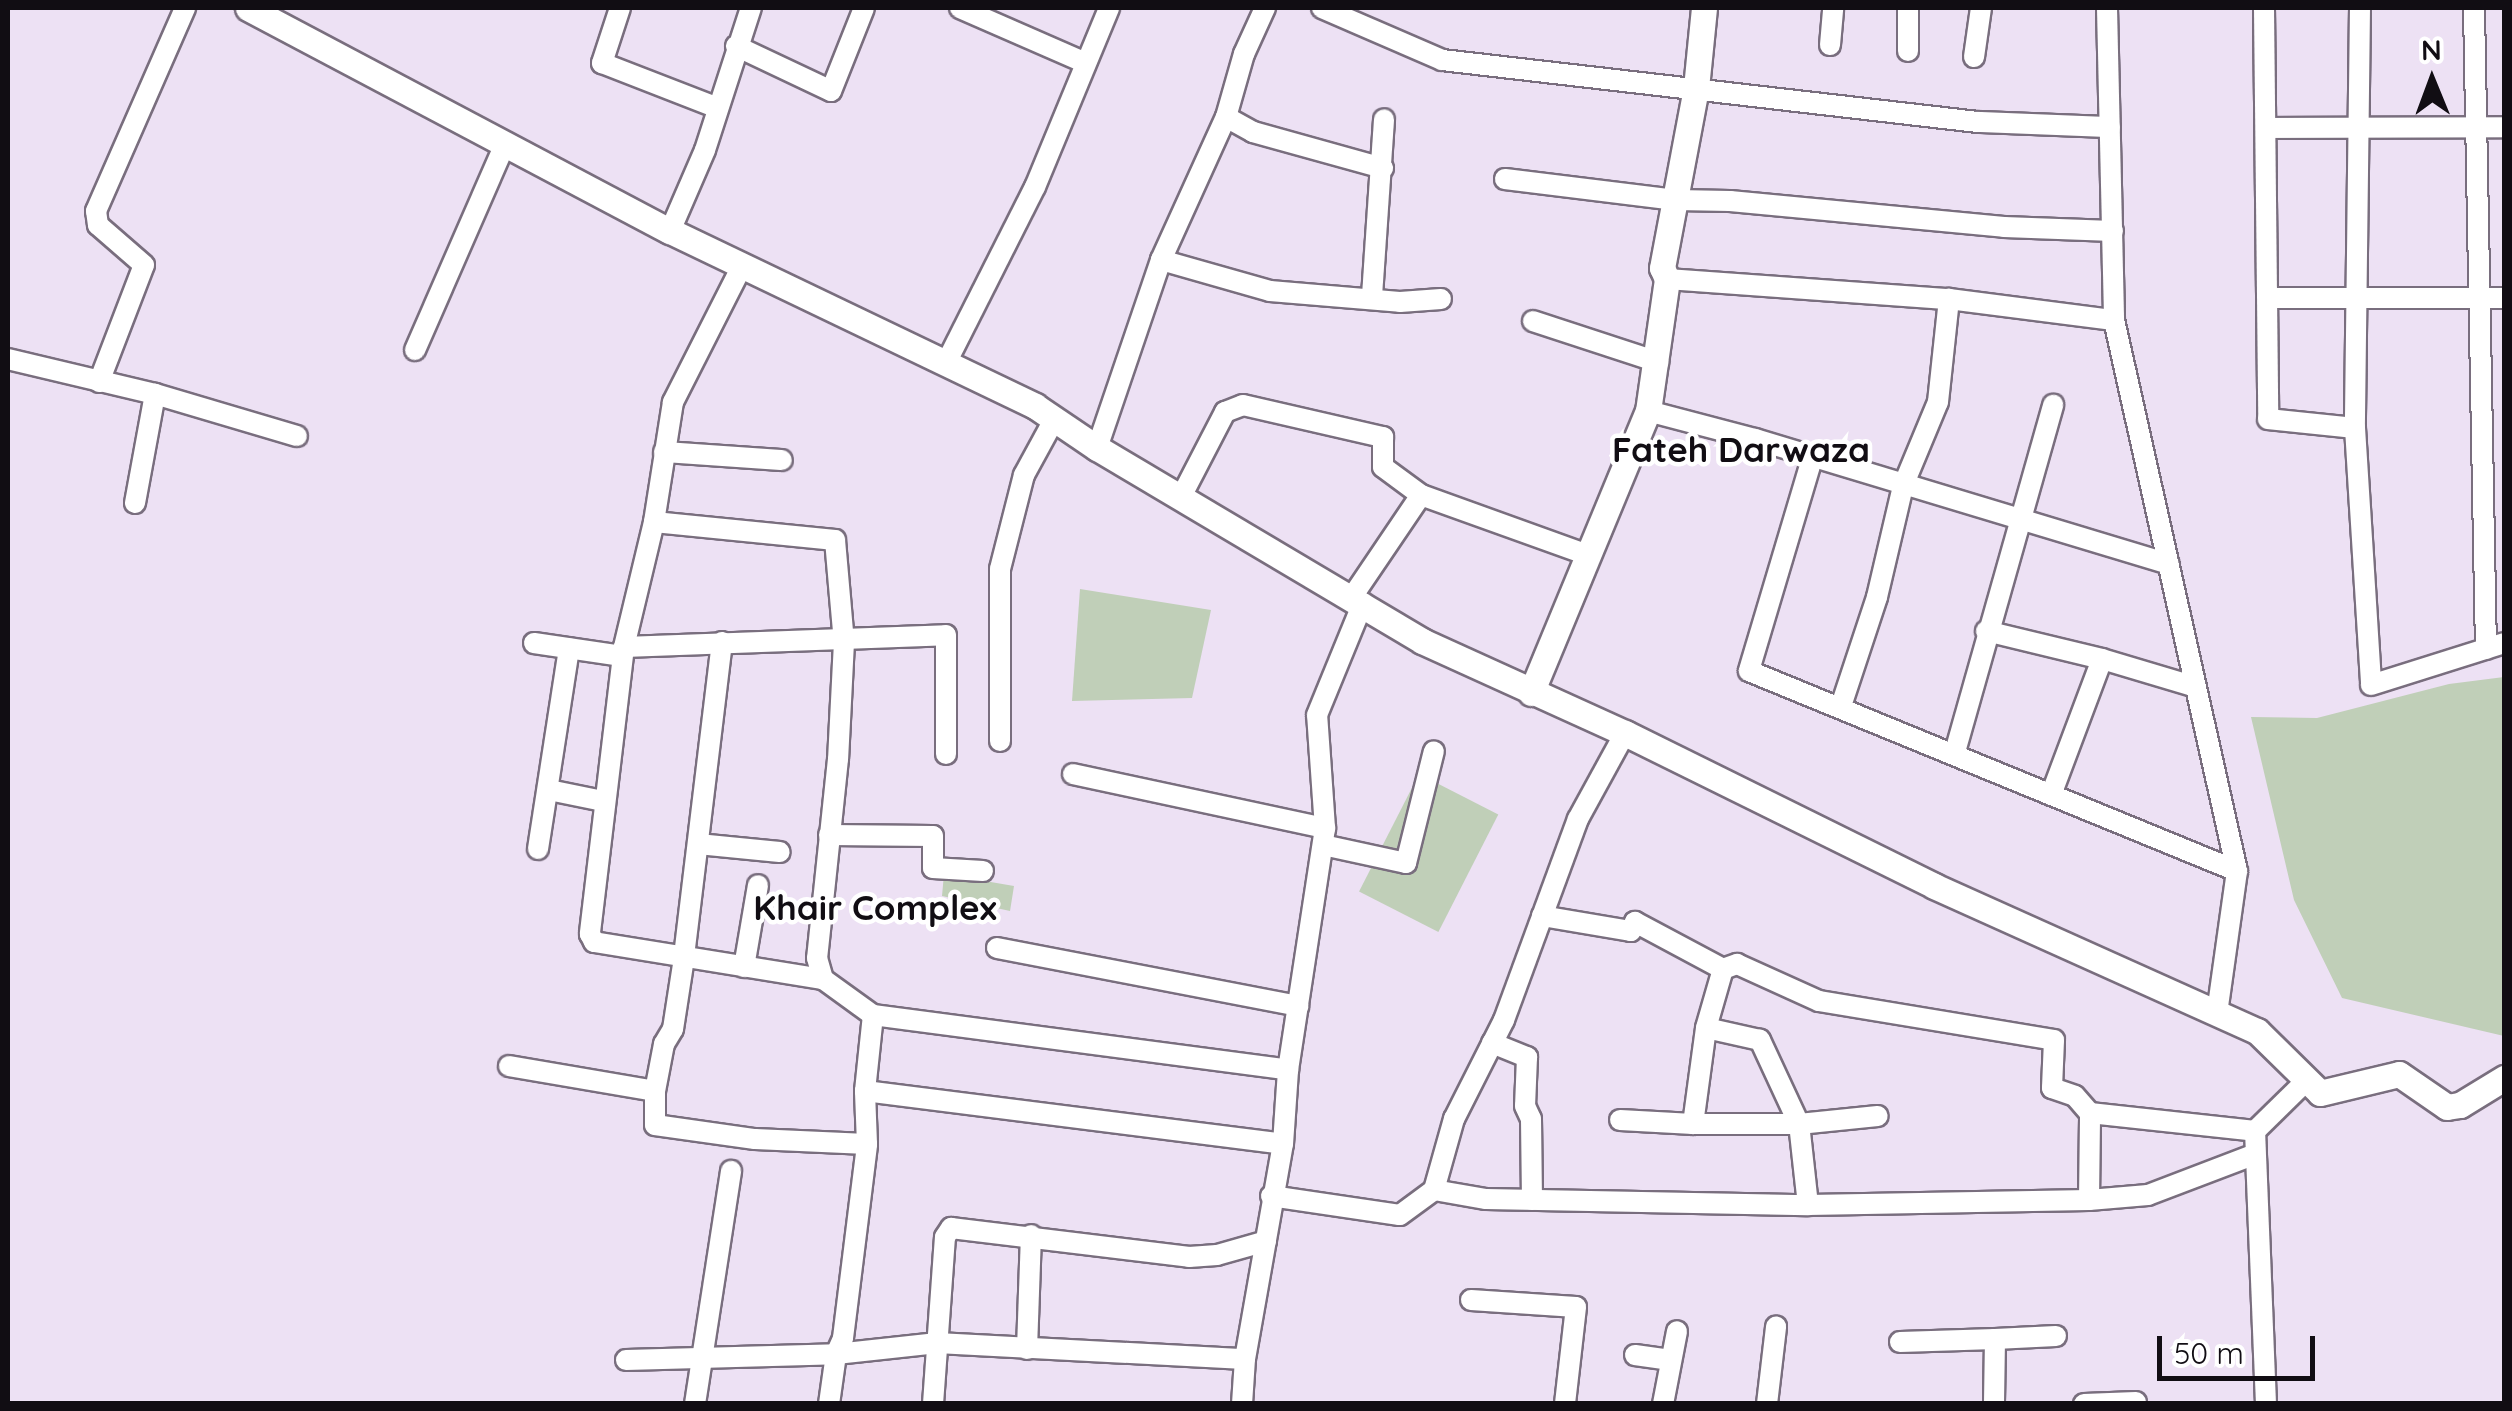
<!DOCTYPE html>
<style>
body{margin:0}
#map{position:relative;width:2512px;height:1411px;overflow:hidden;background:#ede1f4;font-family:Quicksand,sans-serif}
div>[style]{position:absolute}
.green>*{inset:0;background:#c0cfb8;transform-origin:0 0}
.roads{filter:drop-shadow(2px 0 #796e7e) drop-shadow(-2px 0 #796e7e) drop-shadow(0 2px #796e7e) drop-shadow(0 -2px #796e7e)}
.minor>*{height:20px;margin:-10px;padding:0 10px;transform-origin:10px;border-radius:10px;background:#fff}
.tertiary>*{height:25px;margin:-12.5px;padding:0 12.5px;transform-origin:12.5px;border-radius:12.5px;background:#fff}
span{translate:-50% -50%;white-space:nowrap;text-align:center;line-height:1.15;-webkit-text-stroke:9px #fff;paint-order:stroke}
.neighbourhood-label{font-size:35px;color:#110d13;font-weight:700}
.frame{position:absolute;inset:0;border:10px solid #110d13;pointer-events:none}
.north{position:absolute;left:2382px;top:30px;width:100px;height:100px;-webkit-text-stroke:8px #fff;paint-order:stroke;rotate:359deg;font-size:28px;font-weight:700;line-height:40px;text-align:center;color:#110d13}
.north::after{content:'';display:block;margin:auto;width:35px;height:45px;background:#110d13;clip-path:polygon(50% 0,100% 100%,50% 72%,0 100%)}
.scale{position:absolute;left:2157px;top:1336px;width:158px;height:45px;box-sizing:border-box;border:5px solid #110d13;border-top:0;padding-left:12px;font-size:30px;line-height:35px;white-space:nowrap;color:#110d13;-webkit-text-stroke:8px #fff;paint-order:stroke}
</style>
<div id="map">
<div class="green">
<div style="clip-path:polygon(1080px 589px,1211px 610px,1192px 698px,1072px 701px)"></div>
<div style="clip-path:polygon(2504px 677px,2504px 1036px,2342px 998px,2294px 900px,2251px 717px,2317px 718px,2449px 684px)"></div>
<div style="left:1419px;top:774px;width:89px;height:132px;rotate:27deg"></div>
<div style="clip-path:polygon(944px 874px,1014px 886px,1010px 911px,942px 896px)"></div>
</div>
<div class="roads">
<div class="minor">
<div style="left:620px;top:8px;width:58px;rotate:108.1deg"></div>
<div style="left:602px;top:63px;width:124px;rotate:21.2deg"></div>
<div style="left:960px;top:8px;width:137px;rotate:23.6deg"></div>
<div style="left:1322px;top:8px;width:131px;rotate:23.4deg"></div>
<div style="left:1442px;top:60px;width:540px;rotate:6.6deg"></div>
<div style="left:1978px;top:122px;width:132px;rotate:2.2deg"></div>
<div style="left:1908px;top:8px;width:43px;rotate:90deg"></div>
<div style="left:2107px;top:8px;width:312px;rotate:88.7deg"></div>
<div style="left:2114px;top:320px;width:565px;rotate:77.42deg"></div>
<div style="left:2237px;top:871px;width:143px;rotate:98deg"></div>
<div style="left:2264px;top:8px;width:411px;rotate:89.4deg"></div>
<div style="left:2268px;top:419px;width:87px;rotate:5.9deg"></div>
<div style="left:2360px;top:8px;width:420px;rotate:90.7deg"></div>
<div style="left:2355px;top:428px;width:257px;rotate:86.4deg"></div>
<div style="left:2371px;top:685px;width:139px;rotate:-17.5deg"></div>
<div style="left:2474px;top:8px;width:641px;rotate:88.93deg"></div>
<div style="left:1830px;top:45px;width:37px;rotate:-85deg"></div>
<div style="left:736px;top:46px;width:105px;rotate:25.3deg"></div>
<div style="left:831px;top:91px;width:89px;rotate:-68.3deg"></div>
<div style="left:1974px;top:57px;width:49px;rotate:-81.9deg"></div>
<div style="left:1226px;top:117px;width:31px;rotate:29deg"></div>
<div style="left:1253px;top:132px;width:135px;rotate:15.5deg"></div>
<div style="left:2266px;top:128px;width:238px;rotate:-0.2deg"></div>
<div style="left:1505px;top:179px;width:172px;rotate:7deg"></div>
<div style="left:1676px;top:200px;width:54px;rotate:1.1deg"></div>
<div style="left:1730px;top:201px;width:275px;rotate:5.4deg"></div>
<div style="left:2004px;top:227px;width:109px;rotate:2.1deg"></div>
<div style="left:670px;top:231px;width:88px;rotate:-66.6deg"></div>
<div style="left:705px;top:150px;width:149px;rotate:-72.1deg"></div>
<div style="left:1161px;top:260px;width:113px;rotate:15.9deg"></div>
<div style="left:1270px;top:291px;width:130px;rotate:4.8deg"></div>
<div style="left:1400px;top:302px;width:41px;rotate:-4.2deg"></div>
<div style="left:742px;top:266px;width:153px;rotate:116.9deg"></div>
<div style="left:673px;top:402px;width:121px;rotate:99deg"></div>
<div style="left:654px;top:522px;width:129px;rotate:103.5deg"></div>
<div style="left:624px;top:647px;width:289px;rotate:96.8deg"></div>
<div style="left:590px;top:934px;width:9px;rotate:63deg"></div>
<div style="left:594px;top:942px;width:232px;rotate:9.2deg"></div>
<div style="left:823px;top:979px;width:62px;rotate:35.8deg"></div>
<div style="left:873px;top:1015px;width:419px;rotate:7.5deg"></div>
<div style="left:1667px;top:279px;width:283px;rotate:4.1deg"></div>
<div style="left:1949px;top:299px;width:166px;rotate:7.3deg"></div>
<div style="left:1372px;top:296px;width:177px;rotate:-86.1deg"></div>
<div style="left:2270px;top:298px;width:234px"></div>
<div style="left:1533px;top:321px;width:132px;rotate:18.2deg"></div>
<div style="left:415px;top:350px;width:225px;rotate:-66.4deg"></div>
<div style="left:8px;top:359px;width:151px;rotate:13.4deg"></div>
<div style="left:155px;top:394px;width:148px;rotate:16.5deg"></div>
<div style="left:946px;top:363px;width:197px;rotate:-63.2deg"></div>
<div style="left:1035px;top:187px;width:194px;rotate:-67.5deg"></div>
<div style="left:99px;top:382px;width:125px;rotate:-69deg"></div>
<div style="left:144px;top:265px;width:61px;rotate:-139deg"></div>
<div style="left:98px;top:225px;width:14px;rotate:-98deg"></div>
<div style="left:96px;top:211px;width:222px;rotate:-66.3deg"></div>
<div style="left:1648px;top:411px;width:111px;rotate:14.7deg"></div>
<div style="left:1755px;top:439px;width:432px;rotate:16.8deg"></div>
<div style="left:1097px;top:448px;width:199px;rotate:-71.2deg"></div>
<div style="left:1161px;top:260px;width:157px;rotate:-65.6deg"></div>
<div style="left:1226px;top:117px;width:66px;rotate:-74.1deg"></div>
<div style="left:1244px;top:54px;width:51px;rotate:-65.5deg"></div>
<div style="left:664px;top:452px;width:118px;rotate:3.9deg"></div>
<div style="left:1812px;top:459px;width:221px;rotate:106.6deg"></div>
<div style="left:1749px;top:671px;width:527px;rotate:22.29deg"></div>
<div style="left:1181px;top:497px;width:96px;rotate:-62.6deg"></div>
<div style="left:1225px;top:412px;width:19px;rotate:-21deg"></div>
<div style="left:1243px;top:405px;width:144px;rotate:12.9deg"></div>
<div style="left:1383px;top:437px;width:30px;rotate:90deg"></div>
<div style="left:1383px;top:467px;width:47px;rotate:36.4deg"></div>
<div style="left:1421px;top:495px;width:177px;rotate:19.8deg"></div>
<div style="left:135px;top:503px;width:111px;rotate:-79.6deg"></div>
<div style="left:654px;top:522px;width:182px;rotate:5.7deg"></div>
<div style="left:835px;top:540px;width:102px;rotate:85deg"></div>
<div style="left:844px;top:642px;width:117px;rotate:92.9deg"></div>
<div style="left:838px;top:759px;width:200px;rotate:96deg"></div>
<div style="left:817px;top:958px;width:22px;rotate:74deg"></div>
<div style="left:1352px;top:597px;width:123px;rotate:-55.9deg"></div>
<div style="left:1986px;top:631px;width:119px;rotate:13.6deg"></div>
<div style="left:722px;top:642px;width:318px;rotate:96.9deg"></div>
<div style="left:684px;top:958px;width:72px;rotate:98.8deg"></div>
<div style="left:673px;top:1029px;width:17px;rotate:121deg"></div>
<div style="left:664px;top:1044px;width:48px;rotate:100.8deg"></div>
<div style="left:655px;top:1091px;width:34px;rotate:90deg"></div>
<div style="left:655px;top:1125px;width:101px;rotate:8deg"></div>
<div style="left:755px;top:1139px;width:112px;rotate:2.6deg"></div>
<div style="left:534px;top:643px;width:89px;rotate:8.4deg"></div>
<div style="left:624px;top:647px;width:322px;rotate:-2.1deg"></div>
<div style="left:946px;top:635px;width:119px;rotate:90deg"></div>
<div style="left:1841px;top:706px;width:115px;rotate:-71.7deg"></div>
<div style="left:1877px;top:597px;width:114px;rotate:-76.8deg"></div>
<div style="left:1903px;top:486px;width:91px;rotate:-67.4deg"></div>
<div style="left:1938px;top:402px;width:104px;rotate:-83.9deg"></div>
<div style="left:1000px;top:741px;width:172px;rotate:-90deg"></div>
<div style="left:1000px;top:569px;width:97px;rotate:-75.7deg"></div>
<div style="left:1024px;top:475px;width:63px;rotate:-61.4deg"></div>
<div style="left:1955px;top:752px;width:361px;rotate:-74.2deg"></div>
<div style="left:1073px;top:774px;width:258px;rotate:12.1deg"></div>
<div style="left:549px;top:790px;width:55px;rotate:11.5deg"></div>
<div style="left:2051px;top:795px;width:145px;rotate:-69.4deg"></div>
<div style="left:2102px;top:659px;width:98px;rotate:16.6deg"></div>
<div style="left:829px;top:835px;width:104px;rotate:0.6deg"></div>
<div style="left:933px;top:836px;width:32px;rotate:90deg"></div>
<div style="left:933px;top:868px;width:50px;rotate:3.4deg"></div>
<div style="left:698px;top:844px;width:82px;rotate:5.6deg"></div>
<div style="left:1323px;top:845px;width:85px;rotate:12.2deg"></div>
<div style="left:1406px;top:863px;width:115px;rotate:-76deg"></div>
<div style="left:538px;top:849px;width:203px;rotate:-81.2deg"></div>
<div style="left:1542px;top:916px;width:90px;rotate:9.6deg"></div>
<div style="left:1631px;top:931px;width:10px;rotate:-66deg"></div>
<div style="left:1635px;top:922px;width:100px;rotate:28.1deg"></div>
<div style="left:1723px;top:969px;width:61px;rotate:106.1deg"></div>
<div style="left:1706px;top:1028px;width:97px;rotate:97.7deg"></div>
<div style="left:1693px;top:1124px;width:73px;rotate:-176.9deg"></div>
<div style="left:997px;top:948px;width:307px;rotate:10.9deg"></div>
<div style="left:744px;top:967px;width:83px;rotate:-80.3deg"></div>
<div style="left:1723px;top:969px;width:15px;rotate:-20deg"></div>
<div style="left:1737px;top:964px;width:90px;rotate:24.3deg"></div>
<div style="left:1819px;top:1001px;width:238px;rotate:9.4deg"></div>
<div style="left:2054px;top:1040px;width:48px;rotate:92.4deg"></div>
<div style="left:2052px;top:1088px;width:24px;rotate:19deg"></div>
<div style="left:2075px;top:1096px;width:23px;rotate:49deg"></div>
<div style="left:1492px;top:1043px;width:38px;rotate:22deg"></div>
<div style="left:1527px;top:1057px;width:49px;rotate:92.3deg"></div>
<div style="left:1525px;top:1106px;width:14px;rotate:65deg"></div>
<div style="left:1531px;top:1119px;width:81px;rotate:89.3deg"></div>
<div style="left:509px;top:1066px;width:148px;rotate:9.7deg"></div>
<div style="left:865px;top:1091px;width:421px;rotate:7.2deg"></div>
<div style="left:1693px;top:1124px;width:106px"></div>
<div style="left:1799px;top:1124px;width:93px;rotate:-114.9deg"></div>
<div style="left:1760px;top:1040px;width:55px;rotate:-167.5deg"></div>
<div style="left:1434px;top:1190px;width:74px;rotate:-74.3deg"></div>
<div style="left:1454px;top:1119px;width:111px;rotate:-63.2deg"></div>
<div style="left:1504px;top:1020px;width:214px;rotate:-69.8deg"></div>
<div style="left:1578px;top:819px;width:98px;rotate:-61.3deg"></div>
<div style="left:1271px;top:1196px;width:130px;rotate:8.4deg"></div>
<div style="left:1400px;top:1215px;width:42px;rotate:-36.3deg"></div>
<div style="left:1434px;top:1190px;width:53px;rotate:9.8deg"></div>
<div style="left:1486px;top:1199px;width:322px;rotate:1.1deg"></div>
<div style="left:1808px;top:1205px;width:281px;rotate:-1deg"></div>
<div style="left:2089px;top:1200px;width:59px;rotate:-4.8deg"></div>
<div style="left:2148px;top:1195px;width:112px;rotate:-20.9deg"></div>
<div style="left:2089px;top:1200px;width:87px;rotate:-89.3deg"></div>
<div style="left:2090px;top:1113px;width:166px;rotate:6.2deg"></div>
<div style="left:1808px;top:1205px;width:81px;rotate:-96.3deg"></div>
<div style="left:1799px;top:1124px;width:79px;rotate:-5.8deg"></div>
<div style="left:1471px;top:1300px;width:105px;rotate:3.8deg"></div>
<div style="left:1576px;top:1307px;width:98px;rotate:96.5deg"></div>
<div style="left:1995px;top:1339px;width:61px;rotate:-2.8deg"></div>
<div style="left:1900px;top:1342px;width:95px;rotate:-1.8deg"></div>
<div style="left:1995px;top:1339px;width:65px;rotate:90.9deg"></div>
<div style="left:1027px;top:1349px;width:114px;rotate:-88deg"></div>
<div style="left:1635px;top:1355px;width:36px;rotate:8deg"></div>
<div style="left:626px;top:1360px;width:210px;rotate:-1.6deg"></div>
<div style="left:836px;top:1354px;width:102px;rotate:-6.2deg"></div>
<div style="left:937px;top:1343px;width:308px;rotate:3deg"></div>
<div style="left:695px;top:1404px;width:236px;rotate:-81.2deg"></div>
<div style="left:829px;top:1404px;width:50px;rotate:-82deg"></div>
<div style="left:836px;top:1354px;width:17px;rotate:-66deg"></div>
<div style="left:843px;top:1338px;width:195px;rotate:-82.9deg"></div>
<div style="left:867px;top:1144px;width:53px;rotate:-92.2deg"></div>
<div style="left:865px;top:1091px;width:76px;rotate:-84deg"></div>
<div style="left:933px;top:1404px;width:167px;rotate:-85.9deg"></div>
<div style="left:945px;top:1237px;width:11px;rotate:-56deg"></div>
<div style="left:951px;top:1228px;width:240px;rotate:6.9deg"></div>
<div style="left:1189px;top:1257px;width:28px;rotate:-4deg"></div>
<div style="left:1217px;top:1255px;width:51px;rotate:-15.9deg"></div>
<div style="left:1242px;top:1404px;width:45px;rotate:-86.2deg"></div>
<div style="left:1245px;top:1359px;width:218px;rotate:-80deg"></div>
<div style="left:1283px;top:1144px;width:74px;rotate:-86.1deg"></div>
<div style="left:1288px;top:1070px;width:245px;rotate:-81.3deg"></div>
<div style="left:1325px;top:828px;width:113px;rotate:-94deg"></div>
<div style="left:1317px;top:715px;width:121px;rotate:-67.7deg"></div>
<div style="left:1663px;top:1404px;width:74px;rotate:-79.1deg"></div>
<div style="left:1767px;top:1404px;width:78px;rotate:-83.3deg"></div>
<div style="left:2084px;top:1404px;width:52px;rotate:-2.2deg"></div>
<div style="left:2266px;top:1404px;width:273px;rotate:-92.3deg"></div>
<div style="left:2255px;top:1131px;width:73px;rotate:-44.4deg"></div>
</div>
<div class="tertiary">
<div style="left:248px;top:8px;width:477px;rotate:27.9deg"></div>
<div style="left:670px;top:231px;width:405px;rotate:25.6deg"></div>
<div style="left:1035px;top:406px;width:75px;rotate:34.1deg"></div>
<div style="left:1097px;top:448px;width:378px;rotate:30.7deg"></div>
<div style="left:1422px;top:641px;width:223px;rotate:24.4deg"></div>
<div style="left:1625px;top:733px;width:345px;rotate:26.3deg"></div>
<div style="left:1934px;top:886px;width:354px;rotate:24.2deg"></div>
<div style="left:2257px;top:1031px;width:88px;rotate:44.5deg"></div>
<div style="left:2320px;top:1093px;width:81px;rotate:-13.5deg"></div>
<div style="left:2399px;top:1074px;width:58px;rotate:34.5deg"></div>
<div style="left:2447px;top:1107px;width:13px;rotate:-9deg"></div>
<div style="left:2460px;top:1105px;width:52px;rotate:-31.5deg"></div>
<div style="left:1531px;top:693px;width:305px;rotate:-67.5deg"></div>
<div style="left:1648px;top:411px;width:133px;rotate:-81.8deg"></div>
<div style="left:1667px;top:279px;width:12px;rotate:-114deg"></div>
<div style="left:1662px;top:268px;width:183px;rotate:-79.3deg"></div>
<div style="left:1696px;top:88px;width:80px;rotate:-84.3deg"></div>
</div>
</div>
<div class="neighbourhood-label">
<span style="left:1741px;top:449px">Fateh Darwaza</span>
<span style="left:875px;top:907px">Khair Complex</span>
</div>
<div class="frame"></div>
<div class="north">N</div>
<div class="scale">50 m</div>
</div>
